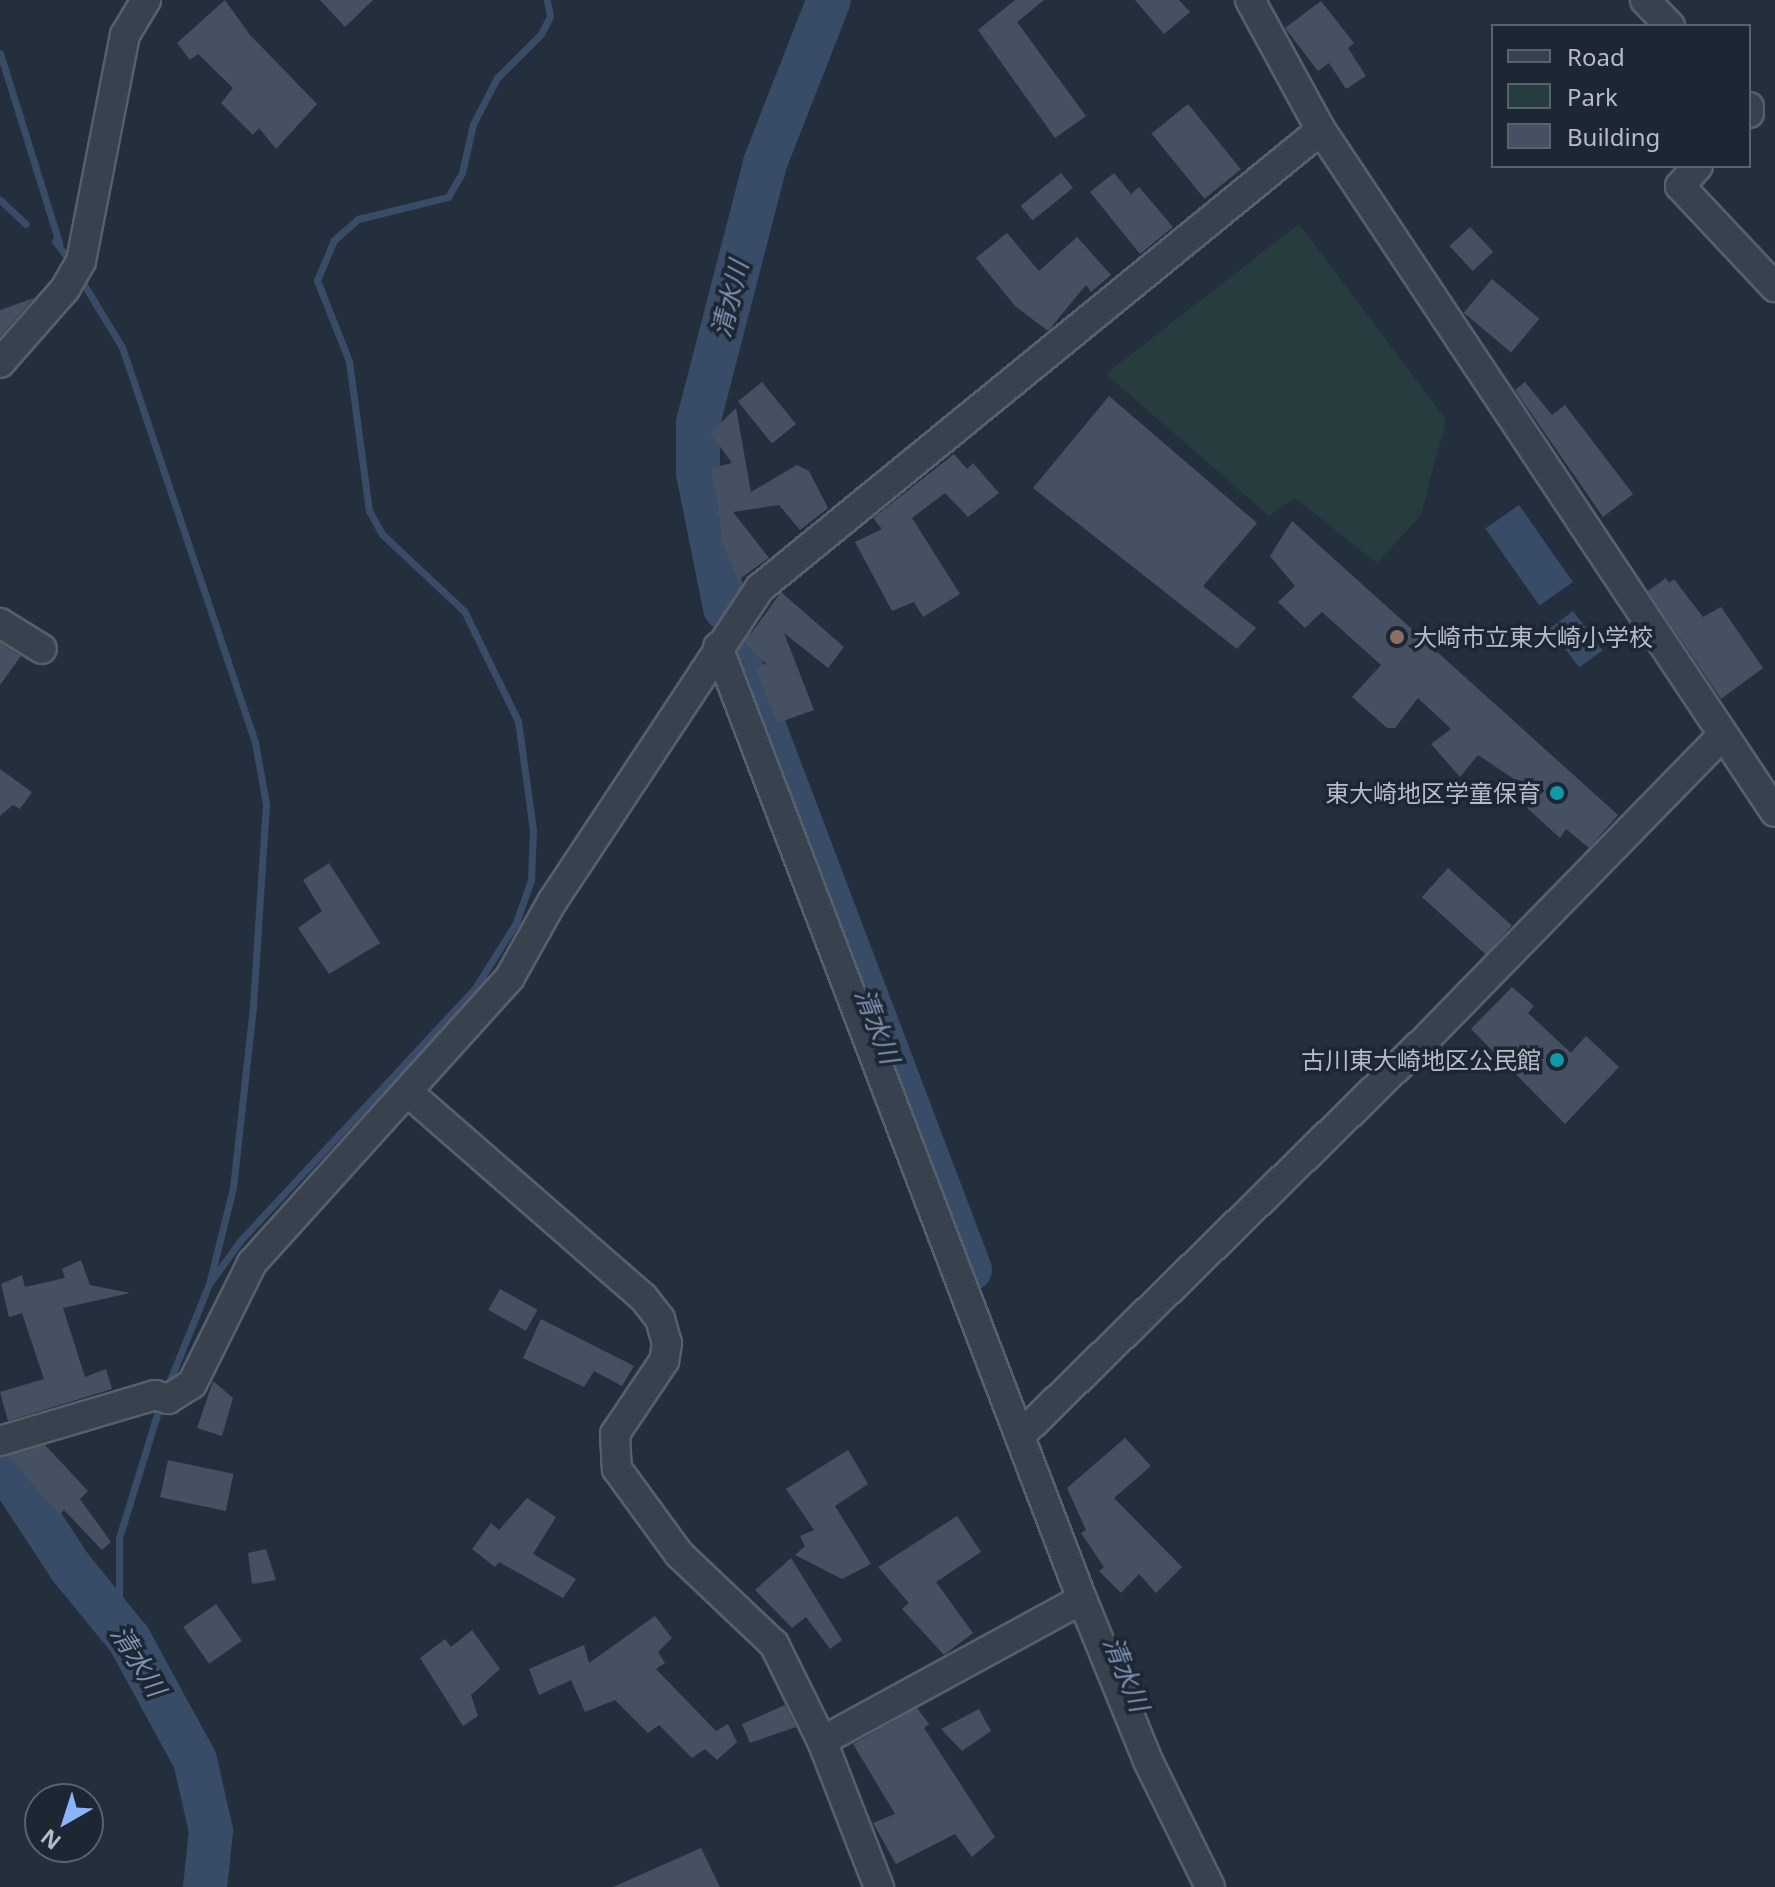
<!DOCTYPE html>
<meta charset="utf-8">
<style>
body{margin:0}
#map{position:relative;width:1775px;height:1887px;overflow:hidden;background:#242f3e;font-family:"Noto Sans","Noto Sans JP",sans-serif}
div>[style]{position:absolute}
.green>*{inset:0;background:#263c3f}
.water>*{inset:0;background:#394c67;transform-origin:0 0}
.stream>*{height:7px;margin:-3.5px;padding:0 3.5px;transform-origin:3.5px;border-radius:3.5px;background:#394c67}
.river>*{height:44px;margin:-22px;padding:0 22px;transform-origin:22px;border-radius:22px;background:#394c67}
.building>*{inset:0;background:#455162;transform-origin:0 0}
.roads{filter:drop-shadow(2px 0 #565f6c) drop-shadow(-2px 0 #565f6c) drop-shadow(0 2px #565f6c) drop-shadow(0 -2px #565f6c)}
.minor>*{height:28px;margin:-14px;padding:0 14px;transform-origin:14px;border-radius:14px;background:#38414e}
.dots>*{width:22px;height:22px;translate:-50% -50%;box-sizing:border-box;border:4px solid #1d2633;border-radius:50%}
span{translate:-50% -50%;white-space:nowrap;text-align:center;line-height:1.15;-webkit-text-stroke:7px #1d2633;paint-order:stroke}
.poi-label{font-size:24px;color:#b4bcc9}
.left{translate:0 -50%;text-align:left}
.right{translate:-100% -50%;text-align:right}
.water-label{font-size:26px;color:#7c92b1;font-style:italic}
.legend{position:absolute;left:1491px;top:24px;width:260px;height:144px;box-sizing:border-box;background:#1d2633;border:2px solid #59626f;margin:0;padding:10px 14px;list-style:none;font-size:24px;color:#b4bcc9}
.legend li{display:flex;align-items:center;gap:16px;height:40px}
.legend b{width:40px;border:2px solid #59626f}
.north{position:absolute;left:24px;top:1783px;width:80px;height:80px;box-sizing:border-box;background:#1d2633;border:2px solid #59626f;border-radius:50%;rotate:219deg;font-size:22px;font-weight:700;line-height:32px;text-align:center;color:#b4bcc9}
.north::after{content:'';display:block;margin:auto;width:28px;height:36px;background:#8ab4f8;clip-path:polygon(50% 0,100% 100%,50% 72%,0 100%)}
</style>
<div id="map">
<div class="green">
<div style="clip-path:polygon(1299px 224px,1446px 420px,1421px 515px,1377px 563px,1295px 498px,1269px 516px,1106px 374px)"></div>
</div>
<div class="water">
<div style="left:1519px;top:505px;width:94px;height:41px;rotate:55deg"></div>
<div style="left:1573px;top:611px;width:49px;height:29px;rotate:53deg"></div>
</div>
<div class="stream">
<div style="left:0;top:53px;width:199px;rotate:72.7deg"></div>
<div style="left:0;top:200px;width:35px;rotate:43deg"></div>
<div style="left:55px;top:241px;width:29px;rotate:54deg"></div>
<div style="left:80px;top:278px;width:81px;rotate:58.7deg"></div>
<div style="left:122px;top:347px;width:417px;rotate:71.4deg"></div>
<div style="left:255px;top:742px;width:63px;rotate:79.9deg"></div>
<div style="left:266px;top:804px;width:203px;rotate:93.7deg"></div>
<div style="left:253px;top:1007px;width:182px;rotate:96.3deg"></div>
<div style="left:233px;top:1188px;width:99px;rotate:104deg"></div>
<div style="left:209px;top:1284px;width:114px;rotate:112.1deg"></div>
<div style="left:209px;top:1284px;width:53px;rotate:-54.2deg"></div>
<div style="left:240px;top:1241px;width:345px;rotate:-47.1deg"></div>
<div style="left:475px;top:988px;width:77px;rotate:-57.8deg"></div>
<div style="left:516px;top:923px;width:46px;rotate:-70.8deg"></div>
<div style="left:531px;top:880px;width:50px;rotate:-87.7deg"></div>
<div style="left:533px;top:830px;width:110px;rotate:-97.8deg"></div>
<div style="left:518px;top:721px;width:123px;rotate:-116.1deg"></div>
<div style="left:464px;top:611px;width:112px;rotate:-136.8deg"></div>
<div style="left:382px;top:534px;width:26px;rotate:-119deg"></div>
<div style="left:369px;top:511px;width:151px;rotate:-97.6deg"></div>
<div style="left:349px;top:361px;width:87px;rotate:-111.6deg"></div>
<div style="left:317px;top:280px;width:43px;rotate:-67deg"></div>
<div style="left:334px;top:240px;width:32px;rotate:-41deg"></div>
<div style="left:358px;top:219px;width:93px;rotate:-13.7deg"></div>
<div style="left:448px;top:197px;width:28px;rotate:-60deg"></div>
<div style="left:462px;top:173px;width:50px;rotate:-77.3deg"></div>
<div style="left:473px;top:124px;width:52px;rotate:-62.4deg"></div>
<div style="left:497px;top:78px;width:62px;rotate:-45deg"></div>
<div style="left:541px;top:34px;width:20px;rotate:-63deg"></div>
<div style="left:550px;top:16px;width:16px;rotate:-101deg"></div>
<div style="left:129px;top:1639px;width:43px;rotate:-103.4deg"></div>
<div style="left:119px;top:1597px;width:59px;rotate:-90deg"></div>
<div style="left:119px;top:1538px;width:139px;rotate:-72.9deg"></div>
</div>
<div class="river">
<div style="left:725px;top:608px;width:138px;rotate:-101.3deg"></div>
<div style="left:698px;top:473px;width:50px;rotate:-90deg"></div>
<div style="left:698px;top:423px;width:268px;rotate:-75.5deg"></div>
<div style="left:765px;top:163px;width:175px;rotate:-68.6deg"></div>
<div style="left:733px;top:645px;width:668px;rotate:69.23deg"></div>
<div style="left:0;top:1460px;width:129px;rotate:56.7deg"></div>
<div style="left:71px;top:1568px;width:92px;rotate:50.8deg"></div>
<div style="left:129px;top:1639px;width:138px;rotate:61.4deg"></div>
<div style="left:195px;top:1760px;width:73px;rotate:77.3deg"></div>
<div style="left:211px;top:1831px;width:56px;rotate:96.1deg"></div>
</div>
<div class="building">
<div style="clip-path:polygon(225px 0,250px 35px,317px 104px,276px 149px,259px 128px,253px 135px,221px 103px,233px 88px,198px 54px,190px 60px,177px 43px)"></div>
<div style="clip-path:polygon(320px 0,373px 0,345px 27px)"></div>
<div style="clip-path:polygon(1015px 0,1044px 0,1017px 22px,1086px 116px,1055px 138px,978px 30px)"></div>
<div style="clip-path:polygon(1135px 0,1179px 0,1190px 12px,1164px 34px)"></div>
<div style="clip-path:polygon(1321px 1px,1354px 43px,1348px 48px,1366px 76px,1346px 89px,1329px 63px,1318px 71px,1285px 28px)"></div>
<div style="left:1188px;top:104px;width:84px;height:47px;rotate:51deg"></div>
<div style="left:1061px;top:173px;width:19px;height:52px;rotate:51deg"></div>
<div style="clip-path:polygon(1114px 173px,1131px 194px,1139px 187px,1173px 227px,1140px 254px,1090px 192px)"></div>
<div style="left:1470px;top:227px;width:34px;height:28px;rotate:47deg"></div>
<div style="clip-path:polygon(1007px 233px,1039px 271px,1077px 237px,1111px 275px,1091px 292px,1086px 285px,1048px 331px,1015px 306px,976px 258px)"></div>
<div style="left:1492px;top:279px;width:62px;height:44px;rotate:40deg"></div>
<div style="clip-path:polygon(34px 298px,0 337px,0 310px)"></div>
<div style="left:762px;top:382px;width:54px;height:31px;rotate:51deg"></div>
<div style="clip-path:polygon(1525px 382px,1552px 415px,1565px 405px,1633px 494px,1603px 517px,1515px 390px)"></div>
<div style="clip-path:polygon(1109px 396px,1257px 523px,1203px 586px,1256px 628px,1237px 649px,1033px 488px)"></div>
<div style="clip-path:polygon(736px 408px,751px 492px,797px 465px,809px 471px,828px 508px,800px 530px,779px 505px,733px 512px,769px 558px,738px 580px,722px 541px,719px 515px,714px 514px,719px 511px,711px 468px,732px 463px,710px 433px)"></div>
<div style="clip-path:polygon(954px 454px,967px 469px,973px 463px,999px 493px,968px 517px,945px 493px,912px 518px,960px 594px,923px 617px,914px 602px,892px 611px,855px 542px,882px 529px,873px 518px)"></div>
<div style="clip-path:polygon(1292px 521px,1618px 815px,1589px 848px,1566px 829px,1560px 838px,1527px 808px,1532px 801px,1514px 785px,1517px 781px,1478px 755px,1460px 777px,1431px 744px,1451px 729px,1418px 698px,1395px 728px,1387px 728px,1352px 697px,1381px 665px,1322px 612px,1305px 628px,1278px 602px,1295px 586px,1270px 556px)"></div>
<div style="clip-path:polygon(1666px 578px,1669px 583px,1674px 579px,1703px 617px,1721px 607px,1763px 668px,1721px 699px,1648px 591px)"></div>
<div style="clip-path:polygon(781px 592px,844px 647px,828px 668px,784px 633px,814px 710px,777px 723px,756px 668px,766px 664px,745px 642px)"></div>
<div style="clip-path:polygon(0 643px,21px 656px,0 685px)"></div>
<div style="clip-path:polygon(0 769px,32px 792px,20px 809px,13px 805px,0 816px)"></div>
<div style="clip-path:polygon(329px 863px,380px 943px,329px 974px,298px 928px,322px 911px,303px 880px)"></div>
<div style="left:1448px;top:868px;width:86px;height:39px;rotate:42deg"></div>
<div style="clip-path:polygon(1512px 987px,1534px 1006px,1528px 1013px,1571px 1053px,1586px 1036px,1619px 1067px,1565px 1124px,1471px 1029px)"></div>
<div style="clip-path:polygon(81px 1260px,90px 1285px,130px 1293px,63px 1308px,85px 1377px,106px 1369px,112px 1389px,8px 1421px,0 1392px,44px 1379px,22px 1313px,9px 1317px,1px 1284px,22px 1275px,25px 1287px,65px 1278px,62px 1269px)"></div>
<div style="left:500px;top:1289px;width:43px;height:24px;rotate:29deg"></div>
<div style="clip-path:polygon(541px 1319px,634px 1366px,622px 1386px,594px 1371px,584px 1387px,523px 1358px)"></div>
<div style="clip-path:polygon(213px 1381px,233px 1398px,222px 1436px,197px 1428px)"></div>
<div style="clip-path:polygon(1125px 1438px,1151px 1466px,1114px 1498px,1182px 1567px,1156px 1593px,1139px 1574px,1121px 1593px,1099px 1571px,1104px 1567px,1081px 1533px,1086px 1530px,1067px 1488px)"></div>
<div style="clip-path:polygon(45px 1445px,88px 1491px,80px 1499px,111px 1542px,102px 1550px,64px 1510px,59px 1515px,9px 1456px)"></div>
<div style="clip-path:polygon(848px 1450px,868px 1484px,835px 1506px,871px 1564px,842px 1579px,795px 1555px,805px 1546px,800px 1536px,814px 1530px,786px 1489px)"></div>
<div style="left:168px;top:1460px;width:67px;height:38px;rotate:12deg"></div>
<div style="clip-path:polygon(527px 1498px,556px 1517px,533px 1554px,576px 1579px,563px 1598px,499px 1562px,495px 1567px,472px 1549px,491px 1523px,499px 1530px)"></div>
<div style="clip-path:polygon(957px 1516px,981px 1552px,936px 1582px,973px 1633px,944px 1655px,902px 1609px,909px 1603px,878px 1567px)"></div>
<div style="clip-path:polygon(266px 1549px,276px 1580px,252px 1584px,248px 1553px)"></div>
<div style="clip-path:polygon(791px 1558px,842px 1640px,830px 1649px,806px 1617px,792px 1628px,755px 1590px)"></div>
<div style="left:216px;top:1604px;width:45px;height:40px;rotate:55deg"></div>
<div style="clip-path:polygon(655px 1616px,672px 1638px,658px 1652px,665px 1663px,656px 1669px,716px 1731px,728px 1724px,737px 1742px,717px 1760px,705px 1749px,692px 1758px,659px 1725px,648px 1733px,615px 1700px,585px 1712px,571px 1680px,539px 1695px,529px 1669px,584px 1645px,589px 1663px)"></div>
<div style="clip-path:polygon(472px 1630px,500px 1669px,471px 1695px,478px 1716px,463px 1726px,420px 1658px,445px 1639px,451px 1647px)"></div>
<div style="clip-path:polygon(785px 1705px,796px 1727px,750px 1743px,742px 1724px)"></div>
<div style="clip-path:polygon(917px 1708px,929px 1724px,924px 1728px,995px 1837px,972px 1857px,955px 1834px,896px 1864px,873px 1823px,895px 1814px,853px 1744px)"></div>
<div style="clip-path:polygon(979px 1709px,991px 1731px,962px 1751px,941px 1729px)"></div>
<div style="clip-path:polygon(701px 1848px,720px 1887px,613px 1887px)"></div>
</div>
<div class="roads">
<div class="minor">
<div style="left:1250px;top:0;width:148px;rotate:61.4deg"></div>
<div style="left:1321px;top:130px;width:819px;rotate:56.35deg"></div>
<div style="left:1645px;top:0;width:36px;rotate:46deg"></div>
<div style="left:1749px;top:107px;width:6px;rotate:90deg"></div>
<div style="left:1698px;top:166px;width:27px;rotate:132deg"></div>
<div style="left:1680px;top:186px;width:139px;rotate:46.8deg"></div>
<div style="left:0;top:363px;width:98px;rotate:-48.7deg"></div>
<div style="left:65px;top:289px;width:32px;rotate:-60deg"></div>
<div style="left:81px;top:261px;width:230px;rotate:-79deg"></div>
<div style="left:125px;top:35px;width:41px;rotate:-59deg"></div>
<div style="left:0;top:623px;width:49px;rotate:31.8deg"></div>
<div style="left:718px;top:647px;width:1019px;rotate:69.08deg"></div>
<div style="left:1082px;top:1599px;width:175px;rotate:67.8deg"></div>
<div style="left:1148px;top:1761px;width:140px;rotate:63.8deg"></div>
<div style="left:410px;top:1094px;width:309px;rotate:41.1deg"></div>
<div style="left:643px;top:1297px;width:28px;rotate:52deg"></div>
<div style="left:660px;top:1319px;width:25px;rotate:74deg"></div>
<div style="left:667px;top:1343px;width:18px;rotate:99deg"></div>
<div style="left:664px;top:1361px;width:88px;rotate:123.9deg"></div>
<div style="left:615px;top:1434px;width:35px;rotate:87deg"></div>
<div style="left:617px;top:1469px;width:105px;rotate:53.9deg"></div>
<div style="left:679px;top:1554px;width:131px;rotate:43.5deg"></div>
<div style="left:774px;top:1644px;width:108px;rotate:63.7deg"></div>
<div style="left:822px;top:1741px;width:157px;rotate:68.7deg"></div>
<div style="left:1021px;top:1435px;width:572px;rotate:-44.36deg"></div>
<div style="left:1430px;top:1035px;width:419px;rotate:-45.7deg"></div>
<div style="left:0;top:1441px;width:162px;rotate:-16.5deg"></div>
<div style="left:155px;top:1395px;width:14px;rotate:17deg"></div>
<div style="left:168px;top:1399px;width:28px;rotate:-32deg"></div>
<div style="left:192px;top:1384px;width:135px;rotate:-63.6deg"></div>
<div style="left:252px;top:1263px;width:385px;rotate:-47.9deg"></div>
<div style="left:510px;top:977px;width:86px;rotate:-60.8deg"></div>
<div style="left:552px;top:902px;width:377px;rotate:-56.5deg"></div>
<div style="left:760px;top:588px;width:724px;rotate:-39.23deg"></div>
<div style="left:822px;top:1741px;width:296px;rotate:-28.6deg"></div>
</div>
</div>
<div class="dots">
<div style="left:1397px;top:637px;background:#8d6e63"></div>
<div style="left:1557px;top:793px;background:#0f9aa8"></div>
<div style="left:1557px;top:1060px;background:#0f9aa8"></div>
</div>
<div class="poi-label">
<span class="left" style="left:1413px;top:637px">大崎市立東大崎小学校</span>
<span class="right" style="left:1541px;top:793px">東大崎地区学童保育</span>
<span class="right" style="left:1541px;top:1060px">古川東大崎地区公民館</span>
</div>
<div class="water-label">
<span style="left:730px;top:299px;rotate:-76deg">清水川</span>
<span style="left:877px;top:1026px;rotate:69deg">清水川</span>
<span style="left:138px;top:1661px;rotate:58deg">清水川</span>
<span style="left:1126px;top:1674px;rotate:68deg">清水川</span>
</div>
<ul class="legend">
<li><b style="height:10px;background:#38414e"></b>Road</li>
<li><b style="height:22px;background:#263c3f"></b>Park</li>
<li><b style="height:22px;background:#455162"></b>Building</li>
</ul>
<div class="north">N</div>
</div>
